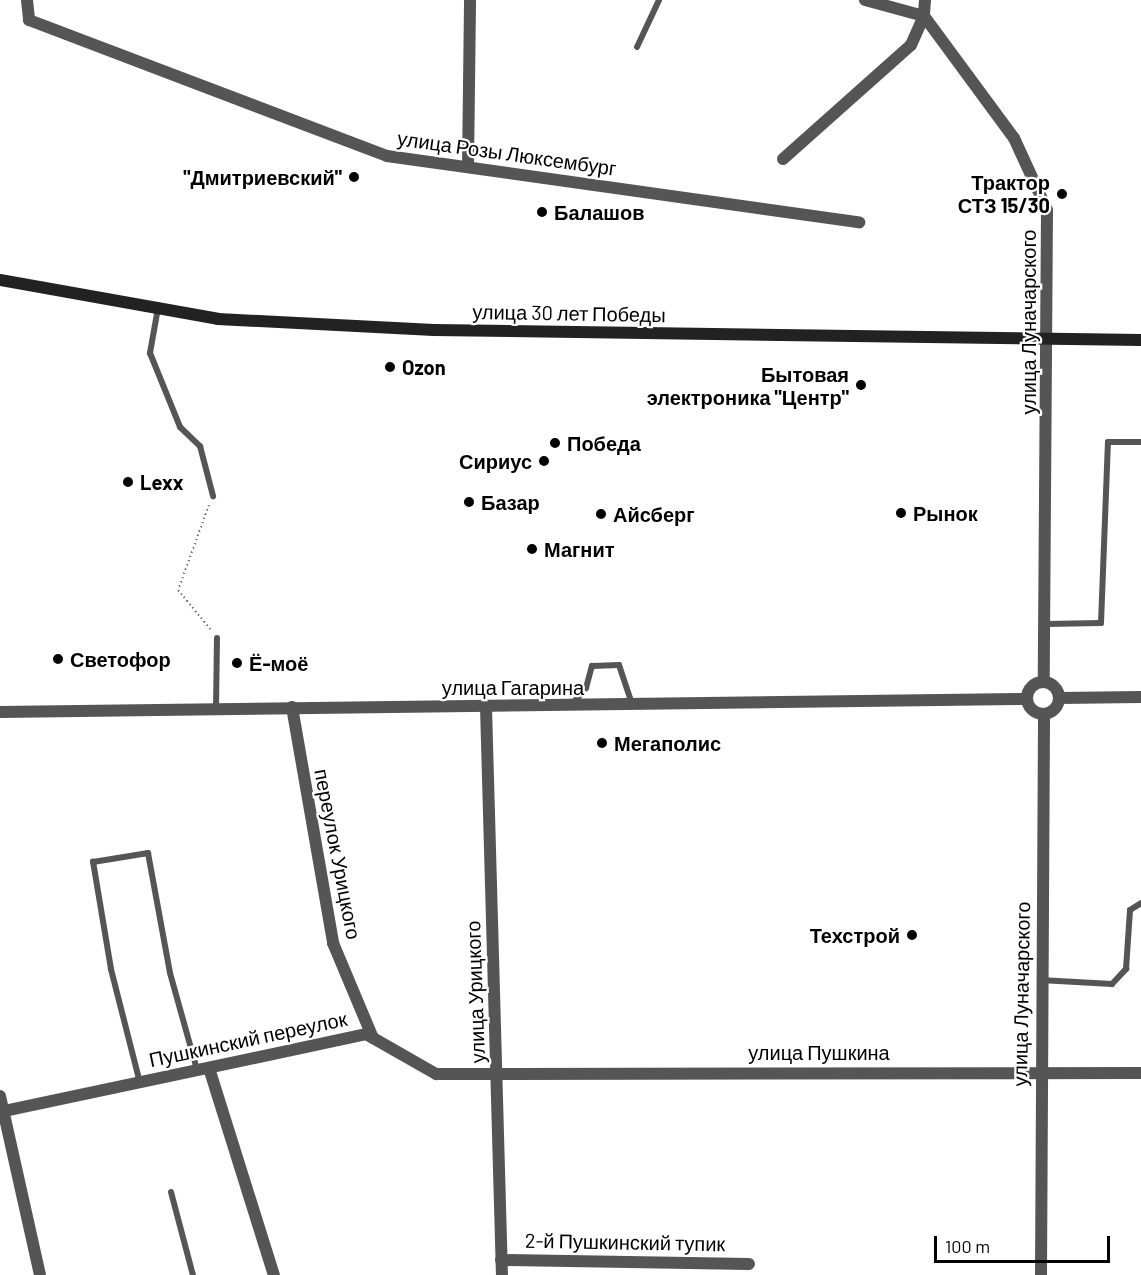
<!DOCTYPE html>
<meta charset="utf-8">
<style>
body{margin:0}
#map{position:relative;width:1141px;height:1275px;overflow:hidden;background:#fff;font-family:Barlow,sans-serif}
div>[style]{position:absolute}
.path>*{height:2px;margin-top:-1px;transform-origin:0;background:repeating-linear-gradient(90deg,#777 0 1.5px,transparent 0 4.5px)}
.service>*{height:6px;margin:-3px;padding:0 3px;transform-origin:3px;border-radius:3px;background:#555}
.minor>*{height:12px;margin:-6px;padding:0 6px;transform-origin:6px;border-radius:6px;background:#555}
.tertiary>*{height:12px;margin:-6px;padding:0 6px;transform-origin:6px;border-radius:6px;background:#555}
.tertiary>.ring{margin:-6px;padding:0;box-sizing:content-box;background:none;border:12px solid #555;border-radius:50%}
.secondary>*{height:12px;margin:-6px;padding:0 6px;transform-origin:6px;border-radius:6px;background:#222}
.dots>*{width:16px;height:16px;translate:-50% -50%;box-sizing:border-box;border:3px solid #fff;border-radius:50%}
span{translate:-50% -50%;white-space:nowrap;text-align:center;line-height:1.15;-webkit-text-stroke:4.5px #fff;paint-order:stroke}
.street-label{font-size:20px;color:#000}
.poi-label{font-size:20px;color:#000;font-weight:700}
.right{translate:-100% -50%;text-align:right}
.left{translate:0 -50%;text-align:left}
.scale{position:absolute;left:934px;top:1236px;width:176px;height:27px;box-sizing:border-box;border:3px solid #000;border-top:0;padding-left:8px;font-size:18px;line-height:21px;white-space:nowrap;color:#000;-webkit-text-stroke:4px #fff;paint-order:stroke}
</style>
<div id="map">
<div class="path">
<div style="left:209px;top:505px;width:90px;rotate:110deg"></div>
<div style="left:178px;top:590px;width:53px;rotate:50.3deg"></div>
</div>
<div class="service">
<div style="left:637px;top:47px;width:52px;rotate:-64.9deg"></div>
<div style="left:158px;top:308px;width:46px;rotate:100.1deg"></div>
<div style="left:150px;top:353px;width:80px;rotate:67.9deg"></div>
<div style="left:180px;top:427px;width:28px;rotate:44deg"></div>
<div style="left:200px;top:446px;width:52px;rotate:75.4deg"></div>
<div style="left:1046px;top:624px;width:55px;rotate:-1deg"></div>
<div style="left:1101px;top:623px;width:181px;rotate:-87.8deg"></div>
<div style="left:1108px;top:442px;width:33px"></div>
<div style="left:573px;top:703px;width:20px;rotate:-49deg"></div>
<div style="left:586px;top:688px;width:23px;rotate:-75deg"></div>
<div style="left:592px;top:666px;width:27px;rotate:-2deg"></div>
<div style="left:619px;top:665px;width:41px;rotate:71.6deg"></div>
<div style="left:216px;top:708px;width:70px;rotate:-89.2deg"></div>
<div style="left:1040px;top:980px;width:72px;rotate:3.2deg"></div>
<div style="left:1112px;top:984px;width:21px;rotate:-47deg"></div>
<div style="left:1126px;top:969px;width:59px;rotate:-86.1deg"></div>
<div style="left:1130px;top:910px;width:13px;rotate:-32deg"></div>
<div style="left:140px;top:1083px;width:118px;rotate:-104.3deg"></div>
<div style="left:111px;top:969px;width:109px;rotate:-99.5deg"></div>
<div style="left:93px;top:862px;width:56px;rotate:-9.3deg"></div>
<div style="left:148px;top:853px;width:122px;rotate:79.6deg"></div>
<div style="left:170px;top:973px;width:101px;rotate:74.4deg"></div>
<div style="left:171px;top:1192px;width:86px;rotate:75.2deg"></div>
</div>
<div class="minor">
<div style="left:27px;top:0;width:20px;rotate:84deg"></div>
<div style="left:29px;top:20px;width:383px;rotate:20.8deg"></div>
<div style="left:387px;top:156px;width:477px;rotate:8deg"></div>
<div style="left:783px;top:159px;width:171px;rotate:-41.7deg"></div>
<div style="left:911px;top:45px;width:32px;rotate:-66deg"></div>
<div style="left:468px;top:167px;width:167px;rotate:-89.3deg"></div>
<div style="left:292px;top:707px;width:240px;rotate:80.1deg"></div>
<div style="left:333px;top:943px;width:103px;rotate:67.2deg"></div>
<div style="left:209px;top:1068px;width:217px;rotate:72.6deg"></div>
<div style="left:0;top:1096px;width:183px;rotate:77.4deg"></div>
<div style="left:0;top:1112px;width:374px;rotate:-12deg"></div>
<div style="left:366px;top:1034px;width:81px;rotate:29.7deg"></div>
<div style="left:436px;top:1074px;width:705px;rotate:-0.08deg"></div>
<div style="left:501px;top:1260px;width:248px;rotate:0.9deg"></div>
<div style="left:1041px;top:1275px;width:561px;rotate:-89.69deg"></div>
</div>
<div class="tertiary">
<div style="left:865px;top:0;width:61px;rotate:15.2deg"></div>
<div style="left:925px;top:0;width:16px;rotate:94deg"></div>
<div style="left:924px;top:16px;width:152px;rotate:53.6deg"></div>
<div style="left:1014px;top:138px;width:79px;rotate:65.4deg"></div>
<div style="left:1047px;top:210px;width:471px;rotate:90.4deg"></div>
<div class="ring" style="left:1027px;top:682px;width:20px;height:20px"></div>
<div style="left:1059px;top:698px;width:82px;rotate:-0.7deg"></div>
<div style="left:486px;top:707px;width:568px;rotate:88.39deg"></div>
<div style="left:0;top:712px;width:1026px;rotate:-0.73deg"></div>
</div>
<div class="secondary">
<div style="left:0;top:280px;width:221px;rotate:10.1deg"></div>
<div style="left:218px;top:319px;width:216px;rotate:2.9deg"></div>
<div style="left:434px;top:330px;width:707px;rotate:0.81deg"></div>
</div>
<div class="dots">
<div style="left:354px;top:177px;background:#000"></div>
<div style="left:1062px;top:194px;background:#000"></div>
<div style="left:542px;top:212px;background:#000"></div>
<div style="left:390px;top:367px;background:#000"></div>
<div style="left:861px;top:385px;background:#000"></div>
<div style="left:555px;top:443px;background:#000"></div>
<div style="left:544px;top:461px;background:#000"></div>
<div style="left:128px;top:482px;background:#000"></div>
<div style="left:469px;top:502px;background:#000"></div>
<div style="left:901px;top:513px;background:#000"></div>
<div style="left:601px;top:514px;background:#000"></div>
<div style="left:532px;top:549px;background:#000"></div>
<div style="left:58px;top:659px;background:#000"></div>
<div style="left:237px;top:663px;background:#000"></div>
<div style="left:602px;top:743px;background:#000"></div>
<div style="left:912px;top:935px;background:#000"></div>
</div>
<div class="street-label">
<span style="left:507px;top:153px;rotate:8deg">улица Розы Люксембург</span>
<span style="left:569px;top:313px;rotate:1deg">улица 30 лет Победы</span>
<span style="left:1028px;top:322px;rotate:-90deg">улица Луначарского</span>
<span style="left:513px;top:687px">улица Гагарина</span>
<span style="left:338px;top:854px;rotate:79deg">переулок Урицкого</span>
<span style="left:475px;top:992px;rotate:-92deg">улица Урицкого</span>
<span style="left:1021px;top:994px;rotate:-89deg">улица Луначарского</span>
<span style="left:248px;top:1039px;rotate:-12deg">Пушкинский переулок</span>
<span style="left:819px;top:1052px">улица Пушкина</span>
<span style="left:625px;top:1242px;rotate:1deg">2-й Пушкинский тупик</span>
</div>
<div class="poi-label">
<span class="right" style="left:342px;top:177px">"Дмитриевский"</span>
<span class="right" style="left:1050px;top:194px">Трактор<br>СТЗ 15/30</span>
<span class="left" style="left:554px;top:212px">Балашов</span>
<span class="left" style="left:402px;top:367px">Ozon</span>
<span class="right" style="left:849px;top:386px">Бытовая<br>электроника "Центр"</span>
<span class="left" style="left:567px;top:443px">Победа</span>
<span class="right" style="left:532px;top:461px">Сириус</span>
<span class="left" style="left:140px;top:482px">Lexx</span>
<span class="left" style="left:481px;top:502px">Базар</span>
<span class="left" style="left:913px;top:513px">Рынок</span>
<span class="left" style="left:613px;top:514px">Айсберг</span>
<span class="left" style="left:544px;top:549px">Магнит</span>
<span class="left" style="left:70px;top:659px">Светофор</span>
<span class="left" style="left:249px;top:663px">Ё-моё</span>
<span class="left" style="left:614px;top:743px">Мегаполис</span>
<span class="right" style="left:900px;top:935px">Техстрой</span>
</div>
<div class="scale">100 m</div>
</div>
